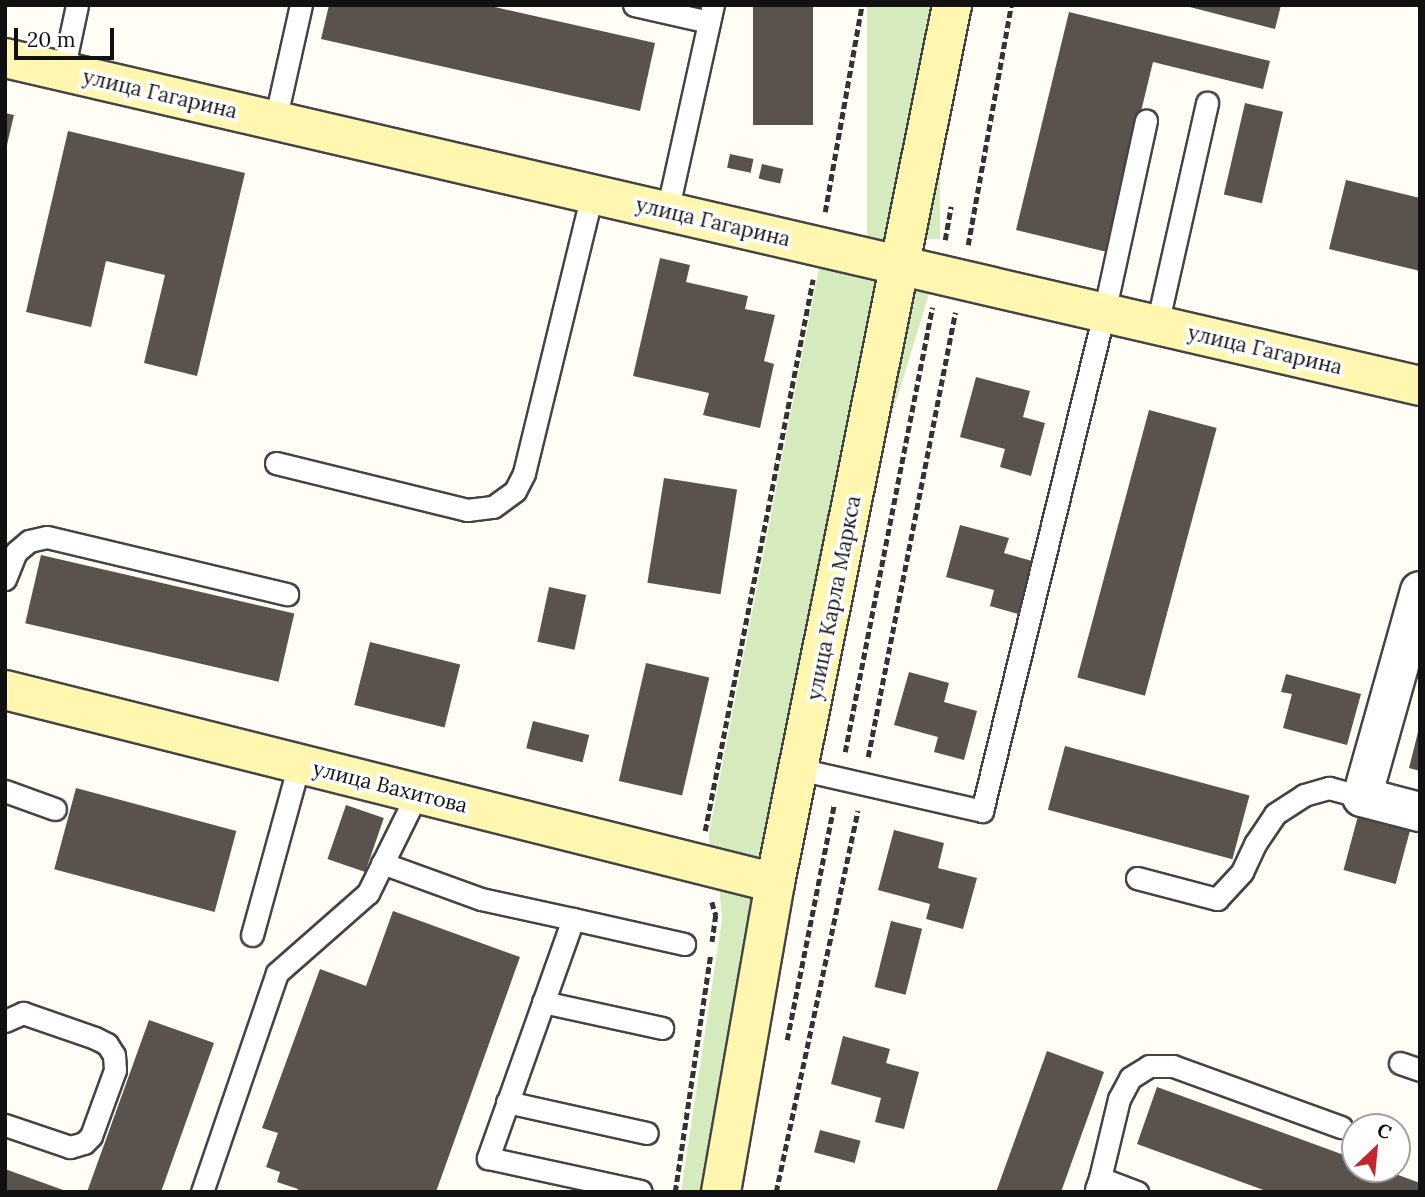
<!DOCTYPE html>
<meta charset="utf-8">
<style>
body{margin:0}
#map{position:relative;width:1425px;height:1197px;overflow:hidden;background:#fffdf5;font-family:Lora,serif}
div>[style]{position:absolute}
.green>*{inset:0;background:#d5ebbd;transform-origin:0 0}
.building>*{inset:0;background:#5a524d;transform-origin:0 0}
.path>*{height:4.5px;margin-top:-2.25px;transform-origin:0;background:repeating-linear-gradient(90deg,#333 0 7px,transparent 0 10.5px)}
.roads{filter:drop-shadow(2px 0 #444) drop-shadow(-2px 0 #444) drop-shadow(0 2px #444) drop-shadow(0 -2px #444)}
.lane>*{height:21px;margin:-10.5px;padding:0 10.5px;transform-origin:10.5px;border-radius:10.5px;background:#fff}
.street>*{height:38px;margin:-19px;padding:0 19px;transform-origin:19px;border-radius:19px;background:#fff}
.secondary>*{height:38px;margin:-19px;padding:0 19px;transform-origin:19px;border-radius:19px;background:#fff6b0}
span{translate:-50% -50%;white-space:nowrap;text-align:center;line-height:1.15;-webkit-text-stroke:7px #fff;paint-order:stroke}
.street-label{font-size:21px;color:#111}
.frame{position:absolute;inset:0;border:7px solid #111;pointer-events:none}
.north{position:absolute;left:1341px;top:1113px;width:70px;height:70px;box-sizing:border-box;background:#fff;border:2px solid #a0a0a0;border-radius:50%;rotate:26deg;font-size:19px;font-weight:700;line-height:28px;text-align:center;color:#111}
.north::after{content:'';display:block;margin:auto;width:24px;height:32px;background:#c4262e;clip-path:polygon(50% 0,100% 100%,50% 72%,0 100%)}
.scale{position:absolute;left:14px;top:28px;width:100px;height:32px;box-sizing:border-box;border:4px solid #111;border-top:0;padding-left:9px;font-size:21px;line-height:24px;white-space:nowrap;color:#111;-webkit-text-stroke:5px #fff;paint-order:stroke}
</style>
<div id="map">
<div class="green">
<div style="left:867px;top:5px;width:73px;height:234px"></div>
<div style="clip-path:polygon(821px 258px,889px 272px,772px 870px,710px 852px,709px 833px)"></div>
<div style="left:905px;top:280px;width:27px;height:493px;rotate:17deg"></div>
<div style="clip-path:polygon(718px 875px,769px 888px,717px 1192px,681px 1192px,722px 919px)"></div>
</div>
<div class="building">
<div style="clip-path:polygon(329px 5px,486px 5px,655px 43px,640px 111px,321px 39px)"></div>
<div style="left:753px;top:5px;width:60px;height:120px"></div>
<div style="clip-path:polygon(1182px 5px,1281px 5px,1275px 29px)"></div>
<div style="clip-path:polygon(1069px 12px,1270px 61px,1263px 89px,1153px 62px,1107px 252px,1016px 230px)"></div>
<div style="left:1245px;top:103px;width:39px;height:94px;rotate:13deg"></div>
<div style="clip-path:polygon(5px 113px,14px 115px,6px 149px,5px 149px)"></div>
<div style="clip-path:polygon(68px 131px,245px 173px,197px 376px,144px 363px,165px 275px,106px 261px,91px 327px,26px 312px)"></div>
<div style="left:730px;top:154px;width:24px;height:14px;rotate:12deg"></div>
<div style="left:762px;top:164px;width:22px;height:15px;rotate:13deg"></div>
<div style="clip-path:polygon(1346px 180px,1420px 198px,1420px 271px,1329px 249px)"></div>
<div style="clip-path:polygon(660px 258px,690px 265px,686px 282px,748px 296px,745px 309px,775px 315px,764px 361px,774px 364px,760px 428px,703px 415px,709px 393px,633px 376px)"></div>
<div style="clip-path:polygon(976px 377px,1030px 391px,1023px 417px,1045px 423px,1031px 476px,1000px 467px,1005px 449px,960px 437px)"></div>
<div style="left:1149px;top:410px;width:70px;height:277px;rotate:15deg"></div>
<div style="left:664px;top:478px;width:74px;height:106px;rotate:9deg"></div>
<div style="clip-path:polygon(960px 525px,1009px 538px,1004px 553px,1036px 562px,1022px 615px,990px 606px,994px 590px,946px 577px)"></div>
<div style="left:41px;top:555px;width:260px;height:70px;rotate:13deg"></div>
<div style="left:549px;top:587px;width:38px;height:56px;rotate:12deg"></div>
<div style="left:370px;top:642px;width:93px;height:65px;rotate:14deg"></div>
<div style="left:646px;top:663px;width:65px;height:121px;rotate:13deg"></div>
<div style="clip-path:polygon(909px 672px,949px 683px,944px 702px,977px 711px,964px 760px,934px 752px,938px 737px,894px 725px)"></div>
<div style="clip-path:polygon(1286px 674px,1361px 694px,1347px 745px,1283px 728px,1292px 694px,1281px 692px)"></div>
<div style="left:533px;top:721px;width:58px;height:28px;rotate:14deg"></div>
<div style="clip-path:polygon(1419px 728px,1420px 728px,1420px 771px,1409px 768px)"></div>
<div style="left:1065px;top:746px;width:191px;height:66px;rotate:15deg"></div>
<div style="left:76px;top:788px;width:166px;height:84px;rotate:15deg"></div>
<div style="left:346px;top:805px;width:40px;height:57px;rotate:19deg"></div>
<div style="left:1358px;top:816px;width:54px;height:56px;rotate:15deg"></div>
<div style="clip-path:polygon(894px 830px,944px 843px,938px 868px,977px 878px,963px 929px,926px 919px,930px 904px,878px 890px)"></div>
<div style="clip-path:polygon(393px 911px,520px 957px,436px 1192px,298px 1192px,298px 1189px,277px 1182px,280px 1172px,266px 1167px,278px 1133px,262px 1128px,320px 969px,366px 986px)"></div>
<div style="left:891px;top:921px;width:32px;height:68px;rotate:14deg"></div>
<div style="clip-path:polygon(149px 1020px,214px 1043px,161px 1192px,87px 1192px)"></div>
<div style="clip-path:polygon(843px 1036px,890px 1049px,886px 1063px,919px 1072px,904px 1129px,875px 1122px,881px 1098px,831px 1084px)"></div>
<div style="clip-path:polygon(1047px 1051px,1104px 1072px,1061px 1192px,996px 1192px)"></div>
<div style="clip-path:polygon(1157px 1087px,1355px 1159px,1355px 1169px,1382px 1169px,1420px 1183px,1420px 1192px,1269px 1192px,1137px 1144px)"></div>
<div style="left:820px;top:1130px;width:42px;height:23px;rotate:15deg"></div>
<div style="clip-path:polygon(5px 1169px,66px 1191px,66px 1192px,5px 1192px)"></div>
</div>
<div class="path">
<div style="left:825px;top:212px;width:210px;rotate:-79.9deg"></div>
<div style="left:945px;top:240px;width:34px;rotate:-80deg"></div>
<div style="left:968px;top:245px;width:244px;rotate:-79.8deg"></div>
<div style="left:845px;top:752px;width:453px;rotate:-78.9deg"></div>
<div style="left:868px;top:757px;width:453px;rotate:-78.9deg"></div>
<div style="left:705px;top:831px;width:562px;rotate:-78.93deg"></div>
<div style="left:712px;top:902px;width:14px;rotate:73deg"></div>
<div style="left:716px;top:915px;width:27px;rotate:98deg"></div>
<div style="left:787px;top:1040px;width:240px;rotate:-78.7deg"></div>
<div style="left:675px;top:1192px;width:238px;rotate:-81.5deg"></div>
<div style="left:776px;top:1192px;width:390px;rotate:-77.9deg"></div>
</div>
<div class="roads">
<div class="lane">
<div style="left:634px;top:5px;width:77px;rotate:12.8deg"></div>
<div style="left:63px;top:71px;width:67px;rotate:-78deg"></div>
<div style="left:275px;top:121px;width:119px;rotate:-77.4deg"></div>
<div style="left:667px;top:212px;width:212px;rotate:-77.5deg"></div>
<div style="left:1157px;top:325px;width:228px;rotate:-77.3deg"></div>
<div style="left:276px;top:463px;width:197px;rotate:13.8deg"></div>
<div style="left:467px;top:510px;width:26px;rotate:-7deg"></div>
<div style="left:493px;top:507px;width:27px;rotate:-36deg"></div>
<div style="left:515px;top:491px;width:20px;rotate:-63deg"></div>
<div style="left:524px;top:473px;width:287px;rotate:-76.3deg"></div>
<div style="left:5px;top:579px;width:29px;rotate:-68deg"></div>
<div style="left:16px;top:552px;width:17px;rotate:-40deg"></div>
<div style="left:29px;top:541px;width:18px;rotate:-13deg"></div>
<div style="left:47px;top:537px;width:247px;rotate:13.4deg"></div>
<div style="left:799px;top:769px;width:188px;rotate:12.9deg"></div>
<div style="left:982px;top:811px;width:513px;rotate:-76.23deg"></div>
<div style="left:1104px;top:313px;width:197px;rotate:-77.7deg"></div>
<div style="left:5px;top:791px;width:53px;rotate:19.8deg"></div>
<div style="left:382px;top:863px;width:105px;rotate:20deg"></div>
<div style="left:481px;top:899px;width:94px;rotate:12.3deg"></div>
<div style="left:573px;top:919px;width:254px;rotate:109.6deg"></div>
<div style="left:488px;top:1158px;width:156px;rotate:12.2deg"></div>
<div style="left:1137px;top:878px;width:83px;rotate:14.7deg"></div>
<div style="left:1217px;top:899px;width:37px;rotate:-47deg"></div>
<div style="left:1242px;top:872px;width:31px;rotate:-65deg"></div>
<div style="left:1255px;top:844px;width:36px;rotate:-56deg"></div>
<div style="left:1275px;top:814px;width:35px;rotate:-33deg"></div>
<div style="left:1304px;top:795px;width:26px;rotate:-16deg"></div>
<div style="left:1329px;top:788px;width:34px;rotate:15deg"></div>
<div style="left:573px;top:919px;width:114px;rotate:12.7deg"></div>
<div style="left:252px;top:935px;width:177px;rotate:-74.6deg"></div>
<div style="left:543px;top:1002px;width:122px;rotate:12.3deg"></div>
<div style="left:5px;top:1021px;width:20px;rotate:-24deg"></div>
<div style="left:23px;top:1013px;width:76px;rotate:19.1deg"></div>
<div style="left:95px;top:1038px;width:13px;rotate:27deg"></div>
<div style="left:107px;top:1044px;width:13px;rotate:58deg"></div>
<div style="left:114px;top:1055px;width:15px;rotate:86deg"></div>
<div style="left:115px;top:1070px;width:70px;rotate:110deg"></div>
<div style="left:91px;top:1136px;width:10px;rotate:135deg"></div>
<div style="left:84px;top:1143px;width:15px;rotate:164deg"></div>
<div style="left:70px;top:1147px;width:69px;rotate:-161.3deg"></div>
<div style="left:1400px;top:1063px;width:21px;rotate:19deg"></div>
<div style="left:507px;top:1102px;width:143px;rotate:12.5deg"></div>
<div style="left:1100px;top:1178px;width:81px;rotate:-76.5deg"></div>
<div style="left:1119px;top:1099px;width:24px;rotate:-62deg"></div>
<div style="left:1130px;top:1078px;width:22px;rotate:-32deg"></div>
<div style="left:1149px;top:1066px;width:24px"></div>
<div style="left:1173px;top:1066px;width:179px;rotate:20deg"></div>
<div style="left:1096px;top:1189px;width:12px;rotate:-70deg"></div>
<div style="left:1100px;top:1178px;width:40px;rotate:21deg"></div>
<div style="left:202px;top:1192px;width:231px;rotate:-71.1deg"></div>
<div style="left:277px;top:973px;width:121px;rotate:-41.3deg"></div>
<div style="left:368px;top:893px;width:110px;rotate:-63.7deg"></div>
</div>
<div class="street">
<div style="left:1420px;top:591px;width:214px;rotate:105.7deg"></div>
<div style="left:1362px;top:797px;width:60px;rotate:14.5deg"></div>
</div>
<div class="secondary">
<div style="left:5px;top:58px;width:1453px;rotate:13.05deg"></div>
<div style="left:5px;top:690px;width:794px;rotate:14.07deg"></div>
<div style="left:721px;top:1192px;width:314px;rotate:-80.1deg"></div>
<div style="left:775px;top:883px;width:896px;rotate:-78.6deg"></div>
</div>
</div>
<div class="street-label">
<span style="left:160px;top:94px;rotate:13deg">улица Гагарина</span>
<span style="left:713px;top:222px;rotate:13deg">улица Гагарина</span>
<span style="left:1265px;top:350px;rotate:13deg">улица Гагарина</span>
<span style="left:834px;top:598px;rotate:-79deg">улица Карла Маркса</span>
<span style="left:390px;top:787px;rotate:14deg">улица Вахитова</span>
</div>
<div class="frame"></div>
<div class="north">С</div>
<div class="scale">20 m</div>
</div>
